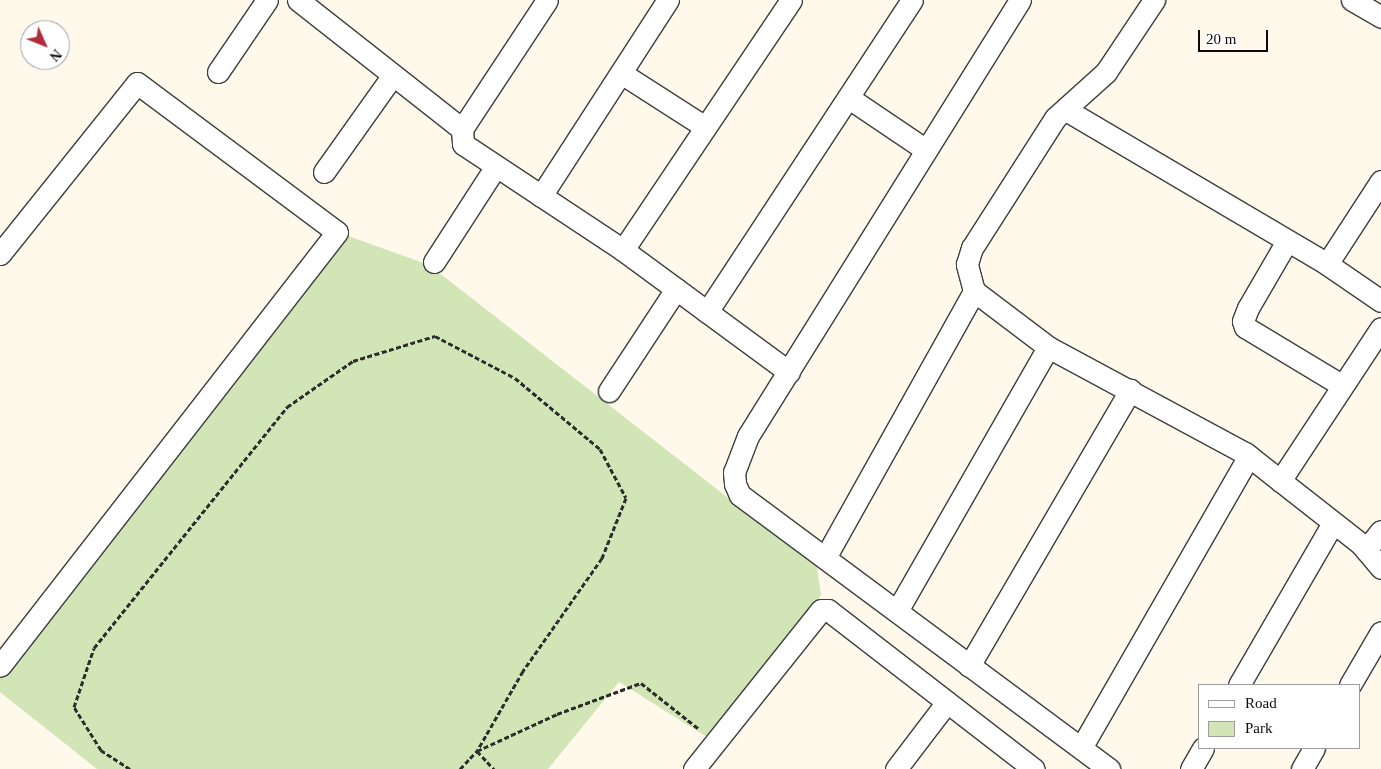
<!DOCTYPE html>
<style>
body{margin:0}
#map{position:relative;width:1381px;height:769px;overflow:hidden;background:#fef9eb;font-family:"Times New Roman",serif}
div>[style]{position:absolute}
.green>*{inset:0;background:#d2e5b7}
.path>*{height:3px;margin-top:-1.5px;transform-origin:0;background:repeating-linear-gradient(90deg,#2d2d2d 0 5px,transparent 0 7.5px)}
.roads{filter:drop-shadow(1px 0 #3e3e3e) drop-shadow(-1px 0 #3e3e3e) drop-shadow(0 1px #3e3e3e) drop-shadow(0 -1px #3e3e3e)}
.minor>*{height:21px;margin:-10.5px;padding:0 10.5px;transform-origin:10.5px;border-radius:10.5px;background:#fff}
span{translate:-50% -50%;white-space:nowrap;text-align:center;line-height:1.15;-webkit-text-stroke:5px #fff;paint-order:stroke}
.legend{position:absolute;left:1198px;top:684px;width:162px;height:65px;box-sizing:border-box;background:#fff;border:1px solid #9d9d9d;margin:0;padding:6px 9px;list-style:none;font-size:15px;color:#0b0b0b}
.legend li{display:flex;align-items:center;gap:10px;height:25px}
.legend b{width:25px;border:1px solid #9d9d9d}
.north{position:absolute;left:20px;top:20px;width:50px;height:50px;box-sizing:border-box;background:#fff;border:1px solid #9d9d9d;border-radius:50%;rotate:134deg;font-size:14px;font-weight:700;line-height:20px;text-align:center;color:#0b0b0b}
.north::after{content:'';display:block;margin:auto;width:18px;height:22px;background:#b22d3b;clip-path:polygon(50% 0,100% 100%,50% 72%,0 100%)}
.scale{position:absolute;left:1198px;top:30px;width:70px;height:22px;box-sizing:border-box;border:2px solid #0b0b0b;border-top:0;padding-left:6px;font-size:15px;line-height:18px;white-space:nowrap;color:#0b0b0b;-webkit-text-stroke:4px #fff;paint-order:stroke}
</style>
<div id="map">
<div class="green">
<div style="clip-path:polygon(337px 232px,429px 265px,817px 567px,821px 595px,715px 742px,619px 682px,548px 769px,97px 769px,0 692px,0 666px)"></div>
</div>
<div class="path">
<div style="left:130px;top:769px;width:35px;rotate:-147deg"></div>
<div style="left:101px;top:750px;width:51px;rotate:-122.1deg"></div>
<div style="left:74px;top:707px;width:62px;rotate:-71.3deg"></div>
<div style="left:94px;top:648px;width:309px;rotate:-51.3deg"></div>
<div style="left:287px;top:407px;width:80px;rotate:-34.9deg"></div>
<div style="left:353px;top:361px;width:86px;rotate:-17deg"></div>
<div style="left:435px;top:336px;width:90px;rotate:27.7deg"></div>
<div style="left:515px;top:378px;width:111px;rotate:39.9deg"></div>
<div style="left:600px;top:449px;width:55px;rotate:62deg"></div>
<div style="left:626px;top:498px;width:65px;rotate:111.8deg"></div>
<div style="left:602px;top:558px;width:138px;rotate:125deg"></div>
<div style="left:523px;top:671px;width:92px;rotate:119.9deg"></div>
<div style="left:477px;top:751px;width:25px;rotate:47deg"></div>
<div style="left:460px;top:769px;width:25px;rotate:-47deg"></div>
<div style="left:477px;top:751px;width:88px;rotate:-24.8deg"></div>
<div style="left:557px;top:714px;width:90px;rotate:-20.3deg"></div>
<div style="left:641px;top:683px;width:74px;rotate:38.4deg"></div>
</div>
<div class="roads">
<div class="minor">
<div style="left:298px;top:0;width:209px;rotate:38.2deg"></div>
<div style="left:462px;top:129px;width:15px;rotate:86deg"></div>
<div style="left:463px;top:144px;width:192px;rotate:33.5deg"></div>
<div style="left:623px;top:250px;width:206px;rotate:36.3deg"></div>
<div style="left:1020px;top:0;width:514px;rotate:121.96deg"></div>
<div style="left:748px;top:436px;width:39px;rotate:111deg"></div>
<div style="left:734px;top:472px;width:12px;rotate:85deg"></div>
<div style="left:735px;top:484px;width:12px;rotate:66deg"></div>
<div style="left:740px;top:495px;width:460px;rotate:36.6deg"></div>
<div style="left:1352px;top:0;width:34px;rotate:30deg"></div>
<div style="left:218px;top:72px;width:87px;rotate:-55.8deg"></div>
<div style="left:621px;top:73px;width:100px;rotate:32.7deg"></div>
<div style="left:849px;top:98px;width:93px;rotate:34deg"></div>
<div style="left:1066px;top:110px;width:303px;rotate:30.5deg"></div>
<div style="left:1327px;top:264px;width:65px;rotate:34.4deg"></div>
<div style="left:462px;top:129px;width:154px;rotate:-56.6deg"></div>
<div style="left:324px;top:172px;width:119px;rotate:-54.6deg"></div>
<div style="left:541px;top:196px;width:234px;rotate:-57.1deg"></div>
<div style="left:1287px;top:241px;width:78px;rotate:120.2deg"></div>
<div style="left:1248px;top:308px;width:14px;rotate:111deg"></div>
<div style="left:1243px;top:321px;width:6px;rotate:72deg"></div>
<div style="left:1245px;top:327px;width:112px;rotate:31.1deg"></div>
<div style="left:623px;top:250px;width:301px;rotate:-56.1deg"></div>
<div style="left:0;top:254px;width:219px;rotate:-51.3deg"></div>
<div style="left:137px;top:83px;width:249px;rotate:36.7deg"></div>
<div style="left:337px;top:232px;width:549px;rotate:127.83deg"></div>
<div style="left:434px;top:262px;width:114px;rotate:-57.1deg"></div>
<div style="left:1327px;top:264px;width:99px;rotate:-57deg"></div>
<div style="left:974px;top:291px;width:93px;rotate:37.1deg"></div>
<div style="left:1048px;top:347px;width:224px;rotate:28.3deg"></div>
<div style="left:1245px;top:453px;width:147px;rotate:38.1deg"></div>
<div style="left:1361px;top:544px;width:31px;rotate:50deg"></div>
<div style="left:707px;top:312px;width:373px;rotate:-56.7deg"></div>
<div style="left:609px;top:391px;width:122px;rotate:-56.7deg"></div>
<div style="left:1280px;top:481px;width:183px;rotate:-56.6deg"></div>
<div style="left:1366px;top:550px;width:24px;rotate:-52deg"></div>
<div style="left:825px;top:558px;width:306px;rotate:-60.8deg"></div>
<div style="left:974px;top:291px;width:28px;rotate:-105deg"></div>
<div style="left:967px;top:264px;width:17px;rotate:-73deg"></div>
<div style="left:972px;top:248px;width:154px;rotate:-57.4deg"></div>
<div style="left:1055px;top:118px;width:69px;rotate:-42deg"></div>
<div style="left:1106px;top:72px;width:87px;rotate:-56.3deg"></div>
<div style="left:897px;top:611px;width:304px;rotate:-60.2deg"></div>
<div style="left:969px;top:666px;width:320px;rotate:-59.7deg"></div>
<div style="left:1239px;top:685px;width:187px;rotate:-59.9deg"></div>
<div style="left:1350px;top:685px;width:61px;rotate:-59.7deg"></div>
<div style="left:1081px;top:748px;width:337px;rotate:-60.1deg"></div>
<div style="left:694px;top:769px;width:203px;rotate:-51.4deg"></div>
<div style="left:821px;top:610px;width:7px"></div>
<div style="left:828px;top:610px;width:260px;rotate:37.7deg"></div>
<div style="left:896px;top:769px;width:84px;rotate:-52.7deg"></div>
<div style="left:1191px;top:769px;width:24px;rotate:-60deg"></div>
<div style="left:1302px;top:769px;width:24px;rotate:-60deg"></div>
</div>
</div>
<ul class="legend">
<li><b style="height:6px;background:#fff"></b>Road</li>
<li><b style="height:14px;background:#d2e5b7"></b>Park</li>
</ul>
<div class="north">N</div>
<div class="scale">20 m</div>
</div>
